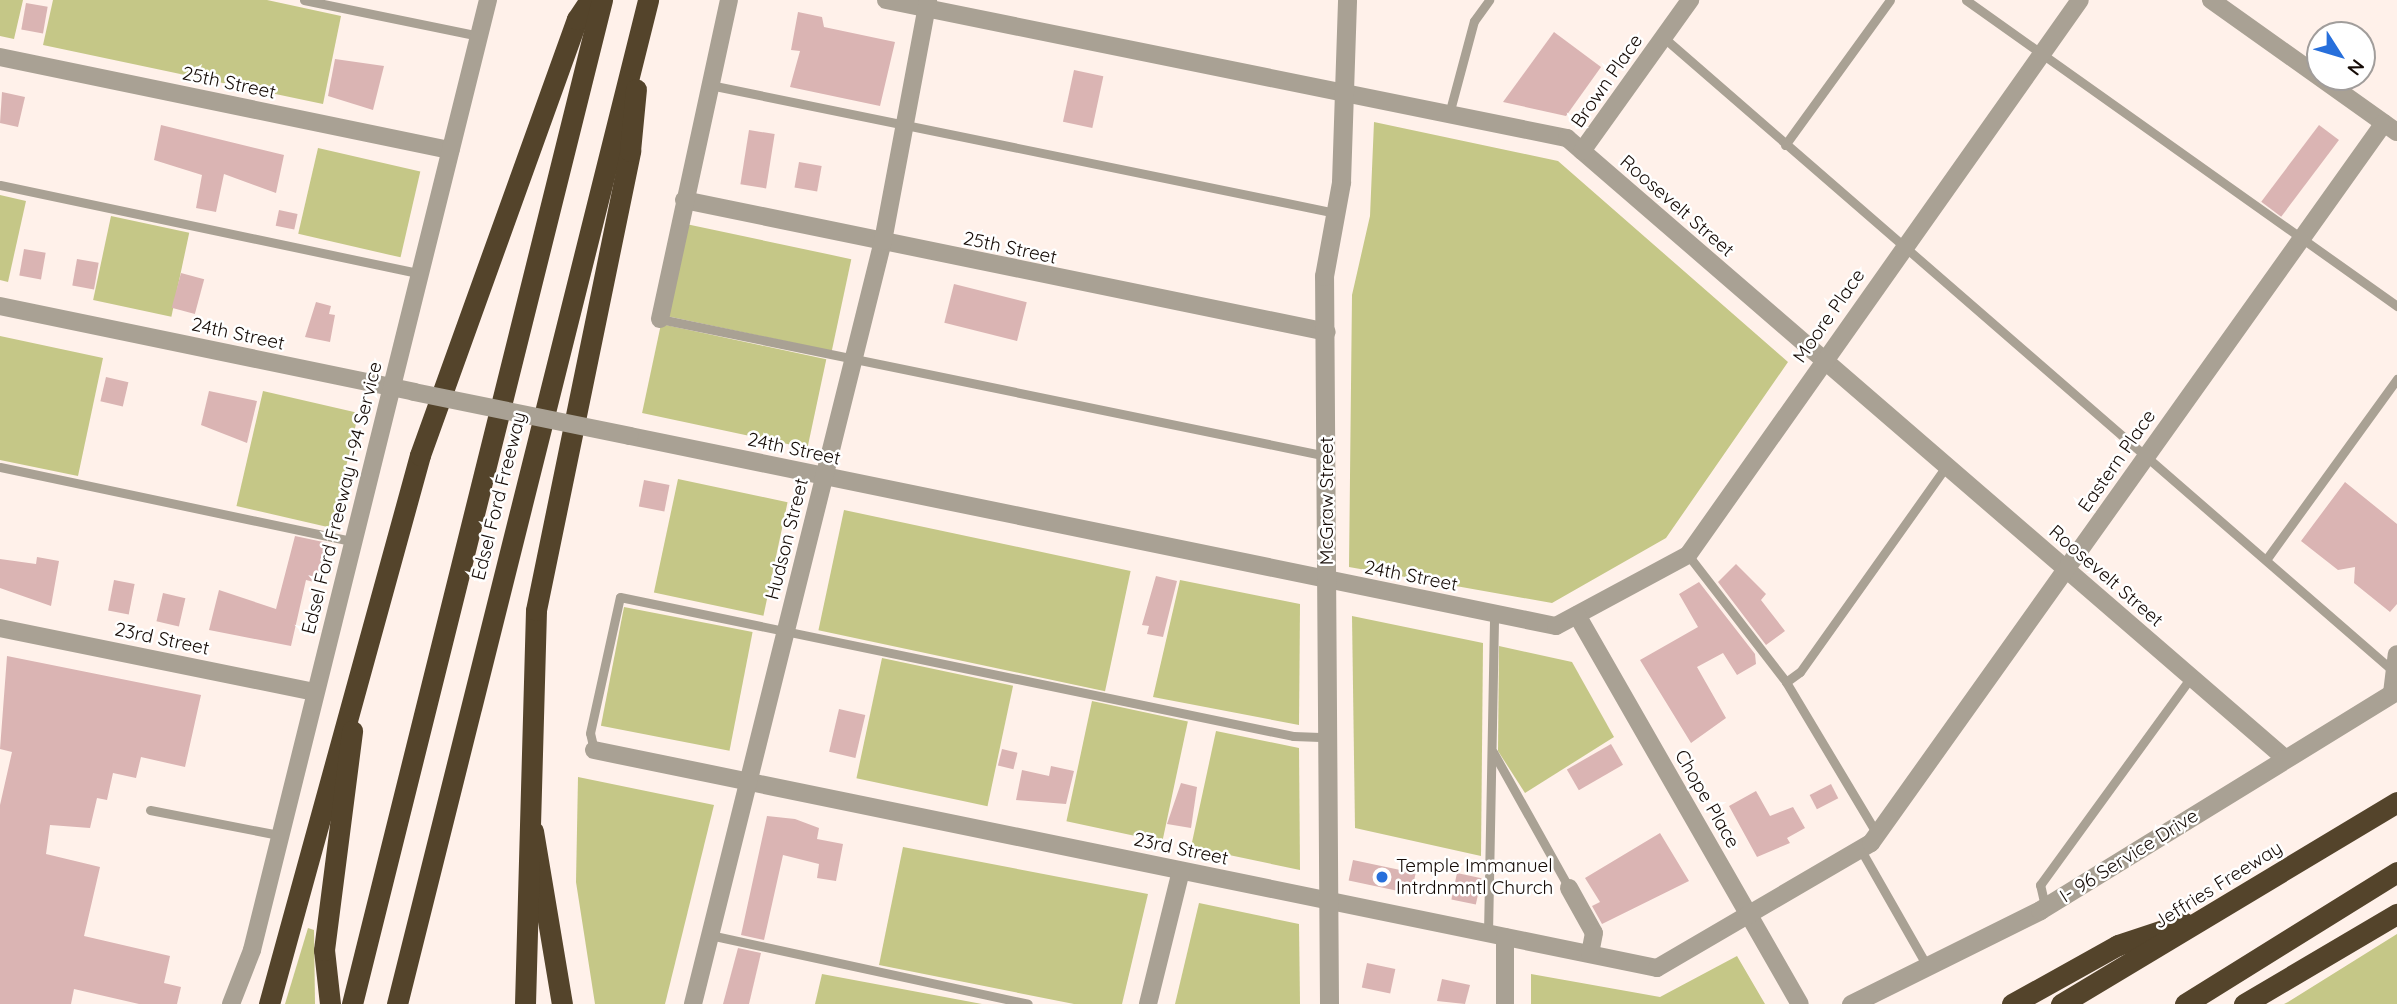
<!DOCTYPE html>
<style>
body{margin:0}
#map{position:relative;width:2397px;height:1004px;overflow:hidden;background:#fff1ea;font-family:Quicksand,sans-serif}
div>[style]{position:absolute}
.green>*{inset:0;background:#c5c787;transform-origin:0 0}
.building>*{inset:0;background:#dab4b3;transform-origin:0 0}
.service>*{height:9px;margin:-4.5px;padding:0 4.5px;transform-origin:4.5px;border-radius:4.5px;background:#a9a194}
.minor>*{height:18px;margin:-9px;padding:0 9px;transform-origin:9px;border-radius:9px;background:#a9a194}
.tertiary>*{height:19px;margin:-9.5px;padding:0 9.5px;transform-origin:9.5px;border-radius:9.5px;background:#a9a194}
.motorway>*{height:21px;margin:-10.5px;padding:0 10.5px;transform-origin:10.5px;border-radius:10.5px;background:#54442b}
.minor-bridge>*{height:18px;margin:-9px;padding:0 9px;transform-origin:9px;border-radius:9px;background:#a9a194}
.dots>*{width:19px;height:19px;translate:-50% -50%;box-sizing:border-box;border:4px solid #fff;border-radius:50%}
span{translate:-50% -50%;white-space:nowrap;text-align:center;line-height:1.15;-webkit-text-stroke:5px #fff;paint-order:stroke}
.street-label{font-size:19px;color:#150b06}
.poi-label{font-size:19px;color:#150b06}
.left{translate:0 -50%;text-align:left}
.north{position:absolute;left:2306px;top:21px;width:70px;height:70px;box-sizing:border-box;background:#fff;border:2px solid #a19d9b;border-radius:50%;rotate:127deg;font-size:19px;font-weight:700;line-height:28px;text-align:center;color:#150b06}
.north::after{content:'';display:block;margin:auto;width:24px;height:32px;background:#276fdb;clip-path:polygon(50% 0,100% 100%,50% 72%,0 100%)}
</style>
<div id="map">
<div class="green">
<div style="clip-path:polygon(0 0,23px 0,14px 39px,0 36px)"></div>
<div style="clip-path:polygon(53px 0,267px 0,341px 16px,323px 104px,43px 45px)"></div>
<div style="clip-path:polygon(1374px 122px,1558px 161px,1788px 362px,1666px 538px,1552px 603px,1349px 567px,1352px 295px,1370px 216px)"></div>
<div style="left:318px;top:148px;width:105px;height:88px;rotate:13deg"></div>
<div style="clip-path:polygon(0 195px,26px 201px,8px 282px,0 280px)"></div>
<div style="left:111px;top:216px;width:80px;height:86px;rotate:12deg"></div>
<div style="left:686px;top:224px;width:169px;height:94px;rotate:12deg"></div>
<div style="left:661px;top:324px;width:169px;height:91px;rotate:12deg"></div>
<div style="clip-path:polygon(0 336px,103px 358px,78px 476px,0 460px)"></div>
<div style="left:263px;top:391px;width:98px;height:118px;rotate:13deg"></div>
<div style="left:678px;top:479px;width:112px;height:116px;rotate:12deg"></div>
<div style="left:844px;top:510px;width:293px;height:123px;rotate:12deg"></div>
<div style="clip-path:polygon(1180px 580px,1300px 604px,1299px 725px,1153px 697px)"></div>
<div style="left:624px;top:607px;width:131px;height:121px;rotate:11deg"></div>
<div style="clip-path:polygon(1352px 616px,1483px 643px,1481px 856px,1355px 828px)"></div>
<div style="clip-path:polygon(1499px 646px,1572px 662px,1614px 737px,1525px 793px,1498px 751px)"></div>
<div style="left:882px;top:658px;width:134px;height:123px;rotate:12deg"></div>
<div style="left:1092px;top:701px;width:98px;height:123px;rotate:12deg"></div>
<div style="clip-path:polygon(1216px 731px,1299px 748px,1300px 870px,1191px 847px)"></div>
<div style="clip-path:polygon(578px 777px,714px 805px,665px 1004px,595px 1004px,576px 882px)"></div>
<div style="clip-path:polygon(903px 847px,1148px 894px,1122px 1004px,1074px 1004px,879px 965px)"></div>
<div style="clip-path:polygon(1199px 903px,1299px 924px,1300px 1004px,1175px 1004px)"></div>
<div style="clip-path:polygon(308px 928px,314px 930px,315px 1004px,285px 1004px)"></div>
<div style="clip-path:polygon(2397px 934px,2397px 1004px,2284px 1004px,2288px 1002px)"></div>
<div style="clip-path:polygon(1737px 956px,1765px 1004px,1531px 1004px,1531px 974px,1660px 997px)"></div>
<div style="clip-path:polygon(822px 974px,982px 1004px,815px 1004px)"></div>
</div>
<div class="building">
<div style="left:26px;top:3px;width:22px;height:27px;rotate:10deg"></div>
<div style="clip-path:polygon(798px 12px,822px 17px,824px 27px,895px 42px,880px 106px,790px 87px,800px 51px,791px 50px)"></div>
<div style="clip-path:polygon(1554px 32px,1601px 67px,1566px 116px,1503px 102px)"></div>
<div style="clip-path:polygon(335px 59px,384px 66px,373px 110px,328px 96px)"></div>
<div style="left:1074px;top:70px;width:30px;height:53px;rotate:12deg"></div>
<div style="clip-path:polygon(2px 92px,25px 97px,18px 127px,0 123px)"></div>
<div style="clip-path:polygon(161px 125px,284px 155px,276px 193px,224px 174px,216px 212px,196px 208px,202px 175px,154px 160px)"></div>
<div style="left:2319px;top:125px;width:25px;height:96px;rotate:37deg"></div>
<div style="left:749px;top:130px;width:26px;height:55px;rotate:9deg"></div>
<div style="left:799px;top:162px;width:23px;height:26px;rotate:10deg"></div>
<div style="left:279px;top:210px;width:19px;height:16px;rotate:12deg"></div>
<div style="left:24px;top:249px;width:22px;height:27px;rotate:10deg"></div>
<div style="left:77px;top:259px;width:22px;height:27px;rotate:10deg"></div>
<div style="left:181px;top:273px;width:24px;height:36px;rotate:15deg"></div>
<div style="left:954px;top:284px;width:75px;height:40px;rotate:14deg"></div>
<div style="clip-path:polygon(316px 302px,331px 306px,329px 314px,335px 315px,330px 342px,305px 337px)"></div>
<div style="left:106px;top:377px;width:23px;height:25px;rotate:13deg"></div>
<div style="clip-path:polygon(209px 391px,257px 401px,247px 443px,201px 425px)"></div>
<div style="left:644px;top:480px;width:26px;height:27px;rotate:11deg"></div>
<div style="clip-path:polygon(2345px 482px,2397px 524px,2397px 604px,2390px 612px,2354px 583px,2355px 567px,2338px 570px,2301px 541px)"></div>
<div style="clip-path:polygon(295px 536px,328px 543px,318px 583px,306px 580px,291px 646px,209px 630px,219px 590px,276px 609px)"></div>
<div style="clip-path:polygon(37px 557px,59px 561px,51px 606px,0 588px,0 559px,36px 564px)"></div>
<div style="clip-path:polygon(1736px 564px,1766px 594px,1761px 600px,1785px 631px,1766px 645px,1718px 582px)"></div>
<div style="clip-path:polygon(1156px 576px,1177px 581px,1163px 637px,1147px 634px,1149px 626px,1142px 625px)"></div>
<div style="left:114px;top:580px;width:21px;height:31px;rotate:11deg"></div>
<div style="clip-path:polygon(1699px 582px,1755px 654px,1756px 664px,1737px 675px,1723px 653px,1697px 667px,1726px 718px,1691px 743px,1640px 660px,1698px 627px,1679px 594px)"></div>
<div style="left:163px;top:593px;width:23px;height:29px;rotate:13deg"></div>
<div style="clip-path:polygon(7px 656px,201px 695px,185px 767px,141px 757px,136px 778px,113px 773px,107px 800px,97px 798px,90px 828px,50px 825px,46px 854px,100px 867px,84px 936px,170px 956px,164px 983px,181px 987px,177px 1004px,139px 1004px,74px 989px,71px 1004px,0 1004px,0 805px,12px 752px,0 749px)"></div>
<div style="left:839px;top:709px;width:27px;height:44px;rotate:13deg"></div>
<div style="left:1611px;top:744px;width:24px;height:51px;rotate:60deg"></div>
<div style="left:1002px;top:749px;width:16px;height:17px;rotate:14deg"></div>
<div style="clip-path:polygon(1051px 766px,1074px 771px,1066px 804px,1016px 800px,1022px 770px,1049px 776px)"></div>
<div style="clip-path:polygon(1181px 783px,1197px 787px,1191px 828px,1167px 824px)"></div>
<div style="left:1831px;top:784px;width:16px;height:24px;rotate:63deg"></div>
<div style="clip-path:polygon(1756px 791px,1770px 816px,1793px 807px,1805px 828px,1787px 838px,1790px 843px,1757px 857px,1729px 806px)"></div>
<div style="clip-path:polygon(767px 816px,795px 819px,819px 828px,817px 839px,843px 844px,836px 881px,817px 878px,819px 864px,783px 855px,764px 940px,741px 935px)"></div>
<div style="clip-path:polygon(1660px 833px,1689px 881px,1602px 924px,1592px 906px,1600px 902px,1585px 878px)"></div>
<div style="left:1353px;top:860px;width:64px;height:21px;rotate:12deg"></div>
<div style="left:1457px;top:873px;width:25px;height:27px;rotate:12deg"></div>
<div style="clip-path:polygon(738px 948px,761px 953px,749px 1004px,723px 1004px)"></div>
<div style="left:1367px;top:963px;width:29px;height:25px;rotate:12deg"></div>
<div style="clip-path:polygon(1442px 979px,1470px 985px,1465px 1004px,1437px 1001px)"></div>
</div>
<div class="service">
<div style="left:304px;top:0;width:179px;rotate:11.6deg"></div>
<div style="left:1966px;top:0;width:529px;rotate:35.37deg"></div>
<div style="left:1663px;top:37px;width:965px;rotate:40.97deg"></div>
<div style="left:710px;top:85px;width:639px;rotate:11.56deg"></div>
<div style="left:1449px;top:114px;width:96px;rotate:-75deg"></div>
<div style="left:1474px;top:21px;width:26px;rotate:-54deg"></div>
<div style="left:1785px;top:145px;width:179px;rotate:-54.1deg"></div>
<div style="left:0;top:185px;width:428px;rotate:11.9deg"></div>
<div style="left:660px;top:319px;width:681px;rotate:11.61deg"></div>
<div style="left:0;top:467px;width:360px;rotate:11.9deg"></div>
<div style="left:1688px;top:555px;width:160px;rotate:52.3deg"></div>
<div style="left:1786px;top:682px;width:177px;rotate:59.1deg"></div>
<div style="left:2268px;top:557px;width:220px;rotate:-54.1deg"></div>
<div style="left:1786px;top:682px;width:17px;rotate:-36deg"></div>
<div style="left:1800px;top:672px;width:254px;rotate:-54.6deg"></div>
<div style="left:594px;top:750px;width:17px;rotate:-103deg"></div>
<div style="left:590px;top:733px;width:139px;rotate:-77.6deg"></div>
<div style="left:620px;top:597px;width:687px;rotate:11.67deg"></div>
<div style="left:1293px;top:736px;width:34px;rotate:2deg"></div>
<div style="left:1493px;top:752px;width:156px;rotate:60.8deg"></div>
<div style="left:150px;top:810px;width:131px;rotate:11deg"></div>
<div style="left:1862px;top:852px;width:131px;rotate:60.3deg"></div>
<div style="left:2045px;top:906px;width:22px;rotate:-103deg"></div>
<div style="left:2040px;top:885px;width:257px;rotate:-54deg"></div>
<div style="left:1488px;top:933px;width:318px;rotate:-88.9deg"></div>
<div style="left:710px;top:935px;width:325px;rotate:12.2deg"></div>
</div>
<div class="minor">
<div style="left:886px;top:0;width:695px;rotate:11.46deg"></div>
<div style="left:1567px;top:138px;width:950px;rotate:40.82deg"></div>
<div style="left:2211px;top:0;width:228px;rotate:35.4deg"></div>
<div style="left:0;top:57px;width:460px;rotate:11.7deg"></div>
<div style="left:1582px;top:151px;width:186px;rotate:-54.4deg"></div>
<div style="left:684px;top:200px;width:656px;rotate:11.6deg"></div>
<div style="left:0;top:306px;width:423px;rotate:11.7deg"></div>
<div style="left:660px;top:319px;width:326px;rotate:-77.8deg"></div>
<div style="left:630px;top:436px;width:945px;rotate:11.6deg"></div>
<div style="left:1556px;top:626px;width:150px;rotate:-28.3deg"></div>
<div style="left:1688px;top:555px;width:679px;rotate:-54.77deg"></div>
<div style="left:1577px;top:615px;width:448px;rotate:60.2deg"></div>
<div style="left:0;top:628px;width:321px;rotate:11.5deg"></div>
<div style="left:2392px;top:693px;width:39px;rotate:-83deg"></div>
<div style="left:594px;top:750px;width:1085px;rotate:11.59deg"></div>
<div style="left:1657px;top:968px;width:248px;rotate:-30.3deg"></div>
<div style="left:1871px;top:843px;width:884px;rotate:-54.53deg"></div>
<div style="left:1569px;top:888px;width:51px;rotate:60.9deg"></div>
<div style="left:1594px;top:933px;width:21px;rotate:101deg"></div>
<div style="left:231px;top:1004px;width:58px;rotate:-68.7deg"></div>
<div style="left:252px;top:950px;width:979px;rotate:-76.05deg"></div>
<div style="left:693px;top:1004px;width:786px;rotate:-76.02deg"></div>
<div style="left:883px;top:241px;width:245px;rotate:-79.4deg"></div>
<div style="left:1148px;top:1004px;width:137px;rotate:-76.1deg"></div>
<div style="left:1505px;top:1004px;width:67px;rotate:-90deg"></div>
</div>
<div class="tertiary">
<div style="left:1329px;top:1004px;width:728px;rotate:-90.39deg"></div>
<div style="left:1324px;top:276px;width:96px;rotate:-79.7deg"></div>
<div style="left:1341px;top:182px;width:182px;rotate:-88.1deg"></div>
<div style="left:1851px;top:1004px;width:211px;rotate:-26.4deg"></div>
<div style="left:2040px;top:910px;width:419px;rotate:-31.6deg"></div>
</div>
<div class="motorway">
<div style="left:533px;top:831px;width:175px;rotate:80.5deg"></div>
<div style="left:269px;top:1004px;width:569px;rotate:-74.62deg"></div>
<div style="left:420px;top:455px;width:463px;rotate:-70.2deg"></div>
<div style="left:577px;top:19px;width:23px;rotate:-56deg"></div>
<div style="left:330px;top:1004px;width:54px;rotate:-96.3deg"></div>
<div style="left:324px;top:950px;width:221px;rotate:-82.7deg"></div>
<div style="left:352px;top:1004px;width:1035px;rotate:-76.02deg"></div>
<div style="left:397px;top:1004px;width:1035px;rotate:-75.96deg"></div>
<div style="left:525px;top:1004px;width:394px;rotate:-88.4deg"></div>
<div style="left:536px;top:610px;width:469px;rotate:-78.4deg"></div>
<div style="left:630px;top:151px;width:62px;rotate:-84.5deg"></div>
<div style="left:2012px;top:1004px;width:121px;rotate:-29.1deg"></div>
<div style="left:2118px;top:945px;width:70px;rotate:-18.4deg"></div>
<div style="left:2061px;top:1004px;width:392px;rotate:-31deg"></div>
<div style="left:2185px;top:1004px;width:250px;rotate:-31.9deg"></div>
<div style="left:2244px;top:1004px;width:178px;rotate:-30.5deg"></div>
</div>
<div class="minor-bridge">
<div style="left:414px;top:392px;width:220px;rotate:11.5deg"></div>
</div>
<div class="dots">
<div style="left:1382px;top:877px;background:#276fdb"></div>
</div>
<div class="street-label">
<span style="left:1607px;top:81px;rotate:-55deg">Brown Place</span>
<span style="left:229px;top:83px;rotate:12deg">25th Street</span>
<span style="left:1677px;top:206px;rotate:41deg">Roosevelt Street</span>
<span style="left:1010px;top:248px;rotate:12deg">25th Street</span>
<span style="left:1829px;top:316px;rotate:-55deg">Moore Place</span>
<span style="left:238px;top:334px;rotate:12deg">24th Street</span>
<span style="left:794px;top:449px;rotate:12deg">24th Street</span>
<span style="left:2117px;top:461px;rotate:-55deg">Eastern Place</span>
<span style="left:499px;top:496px;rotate:-76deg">Edsel Ford Freeway</span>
<span style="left:342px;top:498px;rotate:-76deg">Edsel Ford Freeway I-94 Service</span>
<span style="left:1327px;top:501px;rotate:-90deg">McGraw Street</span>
<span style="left:787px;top:539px;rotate:-76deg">Hudson Street</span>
<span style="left:1411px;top:576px;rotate:11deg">24th Street</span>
<span style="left:2106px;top:576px;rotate:41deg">Roosevelt Street</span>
<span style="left:162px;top:639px;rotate:12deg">23rd Street</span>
<span style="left:1707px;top:799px;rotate:60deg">Chope Place</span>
<span style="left:1181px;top:849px;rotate:12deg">23rd Street</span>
<span style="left:2129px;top:856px;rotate:-32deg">I- 96 Service Drive</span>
<span style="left:2218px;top:885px;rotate:-32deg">Jeffries Freeway</span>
</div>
<div class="poi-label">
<span class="left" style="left:1396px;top:877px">Temple Immanuel<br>Intrdnmntl Church</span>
</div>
<div class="north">N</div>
</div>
